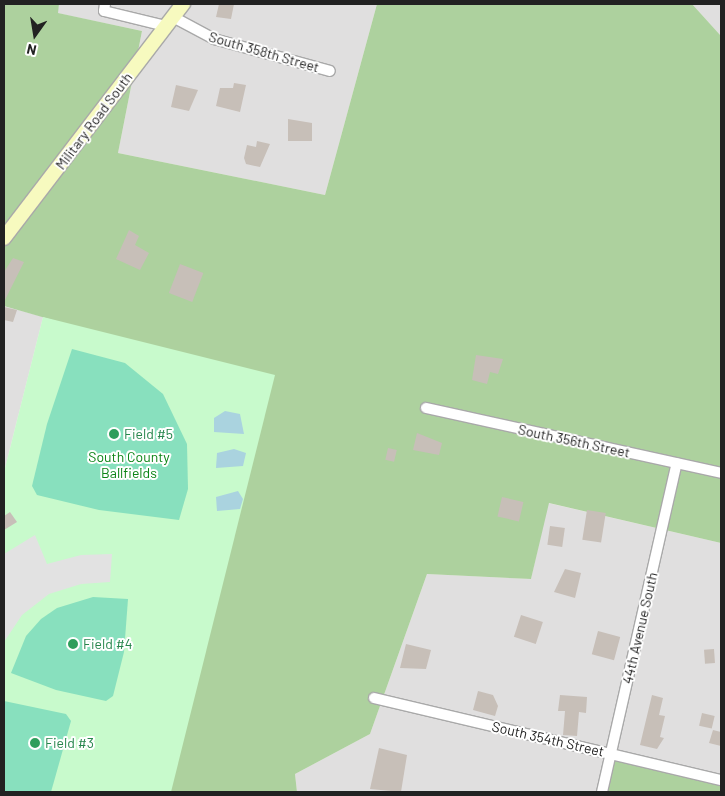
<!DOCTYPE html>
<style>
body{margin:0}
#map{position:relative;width:725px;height:796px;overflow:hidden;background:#f2efe9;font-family:Barlow,sans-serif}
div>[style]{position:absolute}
.residential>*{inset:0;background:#e0dfdf}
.forest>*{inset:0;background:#add19e}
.park>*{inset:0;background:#c8facc}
.pitch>*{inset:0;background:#88e0be}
.parking>*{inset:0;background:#e2e2e2}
.water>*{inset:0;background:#aad3df}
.building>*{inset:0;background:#c7bfb8;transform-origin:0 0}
.roads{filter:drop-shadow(1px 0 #a9a9a9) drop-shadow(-1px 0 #a9a9a9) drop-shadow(0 1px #a9a9a9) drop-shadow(0 -1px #a9a9a9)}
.minor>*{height:10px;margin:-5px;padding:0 5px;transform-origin:5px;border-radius:5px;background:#fff}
.secondary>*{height:14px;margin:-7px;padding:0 7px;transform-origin:7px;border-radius:7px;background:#f7fabf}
.dots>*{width:14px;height:14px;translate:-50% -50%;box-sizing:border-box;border:2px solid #fff;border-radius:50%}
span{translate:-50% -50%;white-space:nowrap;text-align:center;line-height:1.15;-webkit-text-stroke:4px #fff;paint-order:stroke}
.street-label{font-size:14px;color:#222}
.leisure-label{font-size:14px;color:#27864d}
.left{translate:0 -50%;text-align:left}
.park-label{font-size:14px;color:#0c8416}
.frame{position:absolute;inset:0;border:5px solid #222;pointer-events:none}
.north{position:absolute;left:10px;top:10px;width:50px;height:50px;-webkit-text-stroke:4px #fff;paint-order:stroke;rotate:193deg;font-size:14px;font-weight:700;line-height:20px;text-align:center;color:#222}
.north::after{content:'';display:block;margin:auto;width:18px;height:22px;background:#222;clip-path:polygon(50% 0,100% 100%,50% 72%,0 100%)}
</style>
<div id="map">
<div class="residential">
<div style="clip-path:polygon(59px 4px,377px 4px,325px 195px,118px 153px,142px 31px,57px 13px)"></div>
<div style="clip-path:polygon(692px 4px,721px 4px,721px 36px)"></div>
<div style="clip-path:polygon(4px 306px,43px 317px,4px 472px)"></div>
<div style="clip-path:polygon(548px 503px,721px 543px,721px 780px,602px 792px,297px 792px,295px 774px,370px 734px,427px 574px,531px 579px)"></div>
</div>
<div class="forest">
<div style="clip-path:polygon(4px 4px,59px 4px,58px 13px,142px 31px,118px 153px,325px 195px,377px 4px,692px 4px,721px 36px,721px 543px,549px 503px,531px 579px,427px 574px,370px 734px,295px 774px,297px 792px,76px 792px,253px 378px,4px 306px)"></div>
<div style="clip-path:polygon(611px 754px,721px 780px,721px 792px,602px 792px)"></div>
</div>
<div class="park">
<div style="clip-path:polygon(43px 317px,275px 375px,171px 792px,4px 792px,4px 472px)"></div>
</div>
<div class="pitch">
<div style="clip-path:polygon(72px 349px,125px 363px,163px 394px,187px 444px,188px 489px,179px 520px,99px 510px,37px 495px,32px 486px,47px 424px)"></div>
<div style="clip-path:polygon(93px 597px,128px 599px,124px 652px,113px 696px,106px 701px,56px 690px,11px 673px,26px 636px,41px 619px,57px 608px)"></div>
<div style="clip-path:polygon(4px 701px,66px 714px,71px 721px,51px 792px,4px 792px)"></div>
</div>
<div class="parking">
<div style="clip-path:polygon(35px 535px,47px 564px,81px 555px,112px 554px,110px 582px,81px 584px,49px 594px,22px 615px,4px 642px,4px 554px)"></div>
</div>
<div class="water">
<div style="clip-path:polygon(225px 411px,240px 414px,244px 434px,214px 432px,214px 418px)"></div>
<div style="clip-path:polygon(234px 449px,246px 453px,243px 466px,216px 468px,217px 453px)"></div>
<div style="clip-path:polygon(238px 491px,243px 499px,240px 509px,217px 511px,216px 497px)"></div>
</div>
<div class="building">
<div style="clip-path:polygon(219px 4px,234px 4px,231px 19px,216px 17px)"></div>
<div style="clip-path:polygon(234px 83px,246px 85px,240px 112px,216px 106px,220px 88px,233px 88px)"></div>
<div style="clip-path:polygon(176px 85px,198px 90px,189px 111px,171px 107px)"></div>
<div style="clip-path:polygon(288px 119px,312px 123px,312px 141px,288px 141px)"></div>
<div style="clip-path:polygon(257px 141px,270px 144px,260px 167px,246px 164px,244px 158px,247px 145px,256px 147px)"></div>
<div style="clip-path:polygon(129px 230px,139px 236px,135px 245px,149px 253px,140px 270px,116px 259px)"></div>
<div style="clip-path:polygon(13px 258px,24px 262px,4px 302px,4px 272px)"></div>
<div style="left:180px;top:264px;width:25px;height:31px;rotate:21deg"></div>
<div style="clip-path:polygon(4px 307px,17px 310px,13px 322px,4px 320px)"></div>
<div style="clip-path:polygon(476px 355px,503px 359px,498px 374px,490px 372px,487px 384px,472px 380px)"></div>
<div style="clip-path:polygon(417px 433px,442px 443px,439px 455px,413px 450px)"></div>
<div style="left:388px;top:448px;width:9px;height:12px;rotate:13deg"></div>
<div style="left:502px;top:497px;width:22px;height:20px;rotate:13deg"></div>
<div style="left:587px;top:510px;width:19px;height:30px;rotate:9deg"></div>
<div style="clip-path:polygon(10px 512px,17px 522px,4px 530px,4px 516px)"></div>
<div style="left:550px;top:526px;width:15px;height:19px;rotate:8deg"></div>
<div style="clip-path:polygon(565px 569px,581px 573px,575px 598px,554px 592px)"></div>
<div style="left:521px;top:615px;width:23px;height:23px;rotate:18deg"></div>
<div style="left:598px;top:631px;width:23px;height:24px;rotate:15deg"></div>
<div style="clip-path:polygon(406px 644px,431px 650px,426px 669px,400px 668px)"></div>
<div style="left:714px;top:649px;width:14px;height:10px;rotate:86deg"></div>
<div style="clip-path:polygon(478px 691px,493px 695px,498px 706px,495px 716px,473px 710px)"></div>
<div style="clip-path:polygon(560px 695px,587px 697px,586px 713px,579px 712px,577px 736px,563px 735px,565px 711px,558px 711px)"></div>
<div style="clip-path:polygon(652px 695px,663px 698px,659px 715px,665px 716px,660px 737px,664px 738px,657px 749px,640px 745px)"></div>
<div style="left:702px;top:713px;width:13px;height:13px;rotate:13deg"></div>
<div style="clip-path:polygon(713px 730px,721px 732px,721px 746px,709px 743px)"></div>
<div style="clip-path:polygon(379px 748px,407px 755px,401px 792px,370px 789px)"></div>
</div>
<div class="roads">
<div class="minor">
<div style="left:105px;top:4px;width:7px;rotate:98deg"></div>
<div style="left:104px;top:11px;width:64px;rotate:13.6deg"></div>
<div style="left:173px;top:17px;width:47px;rotate:28.2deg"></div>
<div style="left:214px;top:39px;width:120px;rotate:15.4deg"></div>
<div style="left:426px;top:408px;width:302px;rotate:12.4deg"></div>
<div style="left:374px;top:698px;width:357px;rotate:13.3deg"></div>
<div style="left:602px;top:792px;width:337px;rotate:-77.2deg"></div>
</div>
<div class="secondary">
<div style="left:4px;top:238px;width:295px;rotate:-52.6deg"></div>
</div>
</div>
<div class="dots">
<div style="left:114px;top:434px;background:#2e9e5b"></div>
<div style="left:73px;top:644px;background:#2e9e5b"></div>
<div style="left:35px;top:743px;background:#2e9e5b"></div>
</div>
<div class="street-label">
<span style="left:264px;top:52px;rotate:16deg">South 358th Street</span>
<span style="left:94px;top:121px;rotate:-53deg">Military Road South</span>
<span style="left:574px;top:441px;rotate:12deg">South 356th Street</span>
<span style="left:640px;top:628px;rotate:-77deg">44th Avenue South</span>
<span style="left:548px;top:739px;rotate:13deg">South 354th Street</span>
</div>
<div class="leisure-label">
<span class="left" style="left:124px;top:434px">Field #5</span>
<span class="left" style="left:83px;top:644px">Field #4</span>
<span class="left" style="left:45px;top:743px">Field #3</span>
</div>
<div class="park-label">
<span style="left:129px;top:465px">South County<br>Ballfields</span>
</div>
<div class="frame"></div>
<div class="north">N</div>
</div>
